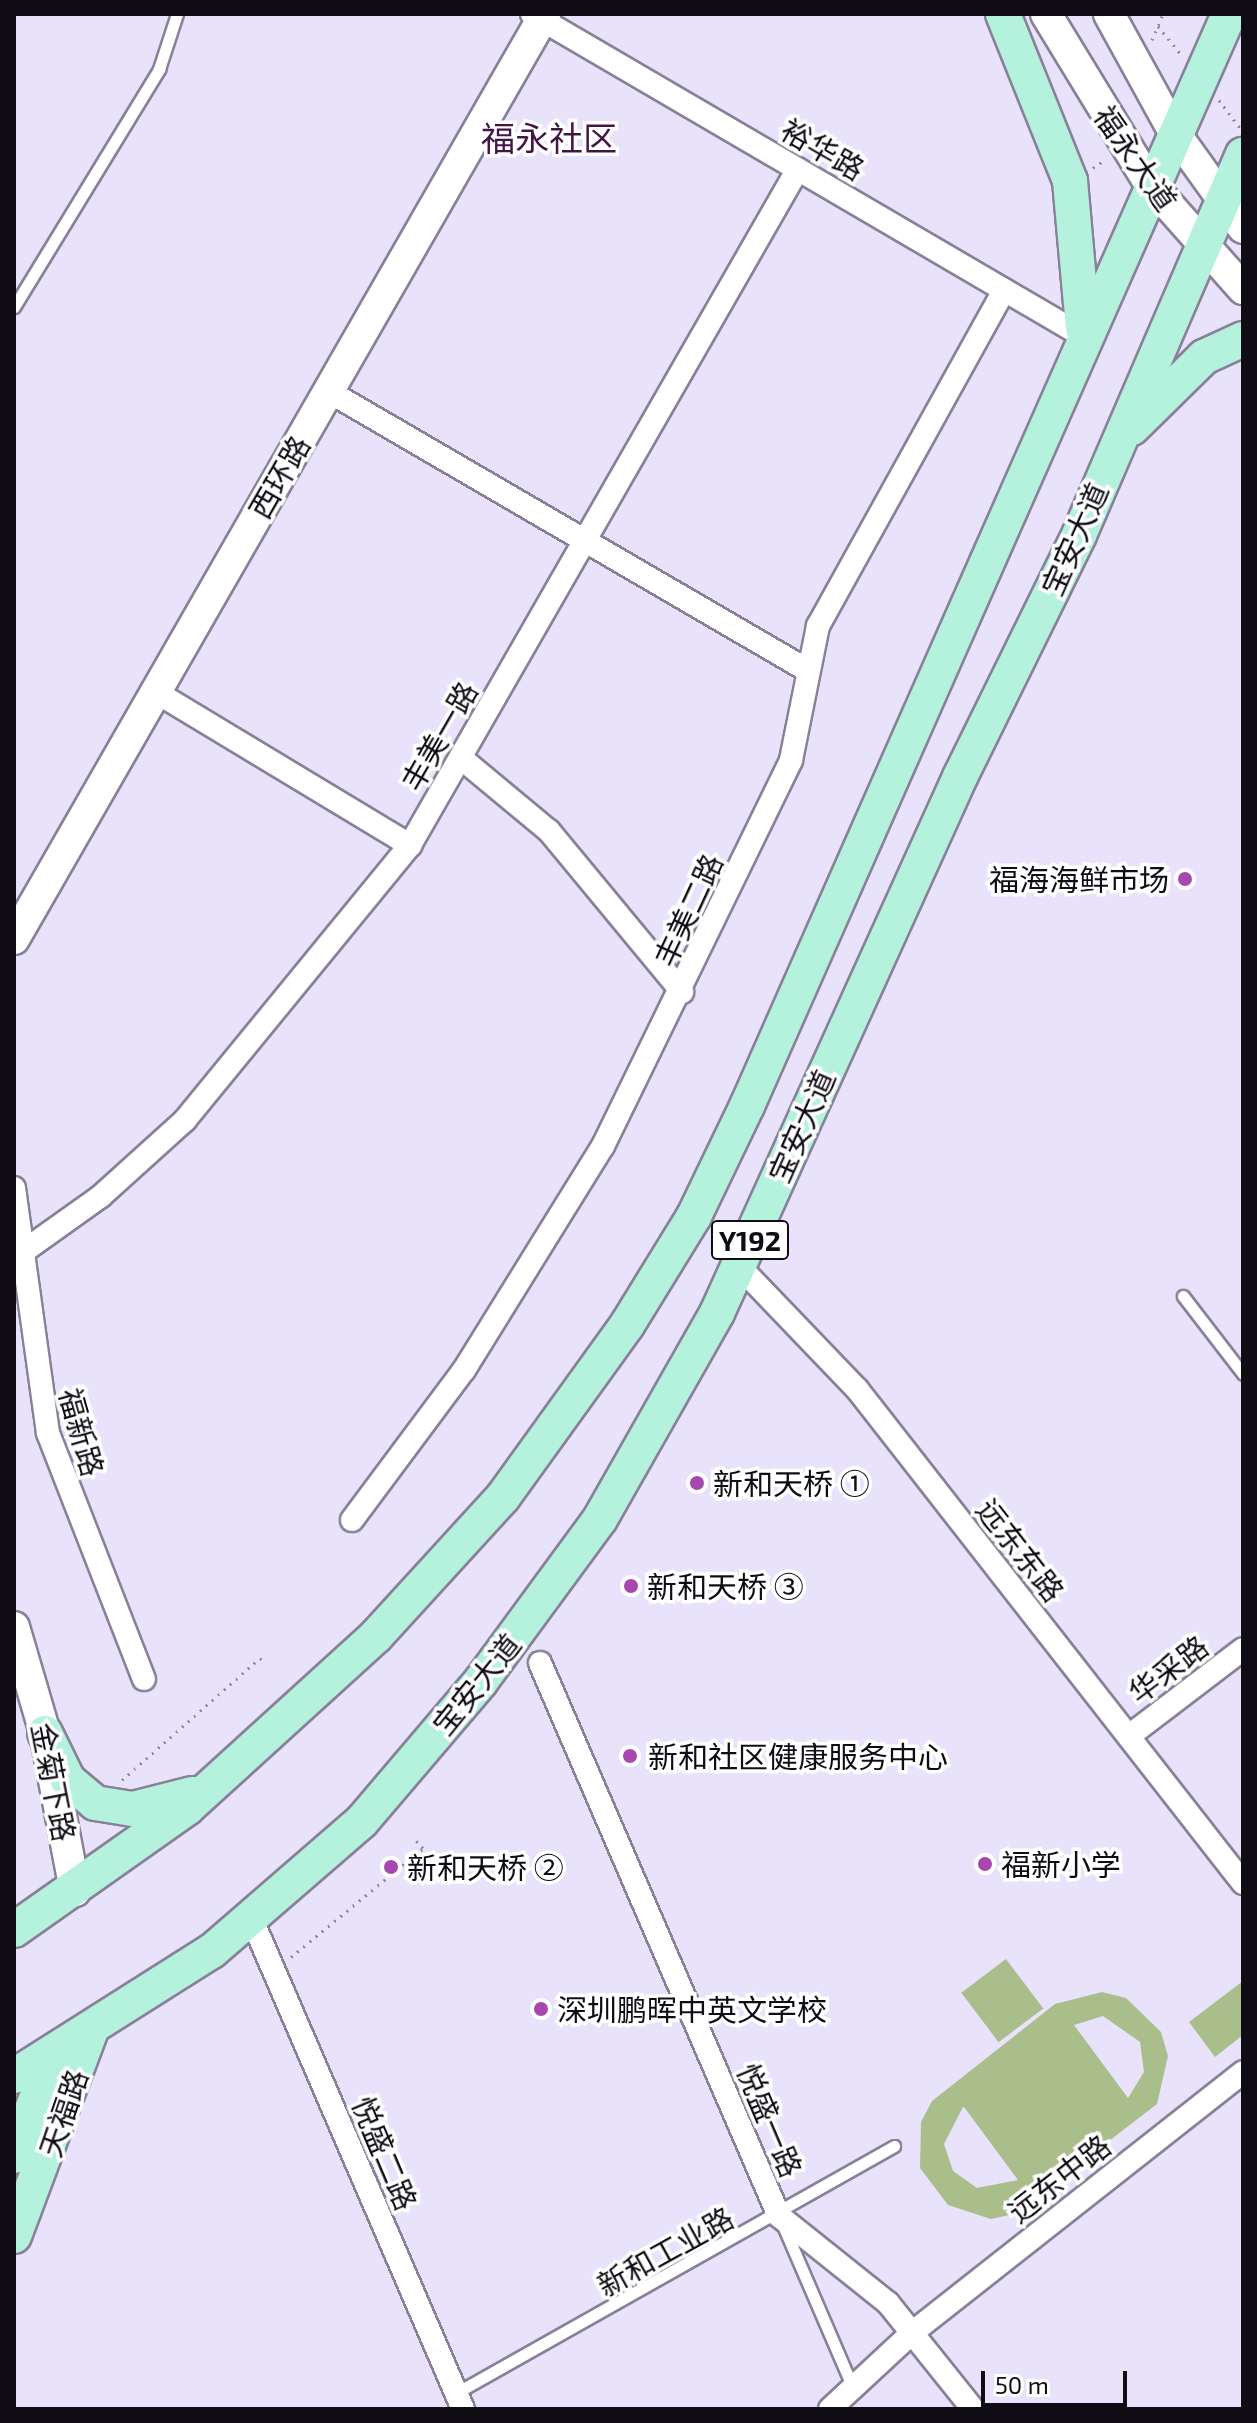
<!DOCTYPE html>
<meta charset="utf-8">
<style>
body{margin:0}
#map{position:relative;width:1257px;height:2423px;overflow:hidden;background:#e9e2fb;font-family:"Exo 2","Noto Sans SC",sans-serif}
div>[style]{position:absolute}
.green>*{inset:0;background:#aabe8c;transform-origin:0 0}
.path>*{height:3px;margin-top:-1.5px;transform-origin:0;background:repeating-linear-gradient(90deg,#928c9e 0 2px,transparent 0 8px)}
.roads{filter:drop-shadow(2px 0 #888198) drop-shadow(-2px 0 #888198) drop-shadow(0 2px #888198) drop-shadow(0 -2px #888198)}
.lane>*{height:11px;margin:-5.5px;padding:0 5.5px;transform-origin:5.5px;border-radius:5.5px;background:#fff}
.street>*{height:22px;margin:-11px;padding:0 11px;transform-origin:11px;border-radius:11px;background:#fff}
.secondary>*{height:30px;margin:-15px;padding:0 15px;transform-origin:15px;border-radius:15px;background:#fff}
.primary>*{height:34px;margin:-17px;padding:0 17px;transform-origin:17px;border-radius:17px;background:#b5f2dd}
.dots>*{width:22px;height:22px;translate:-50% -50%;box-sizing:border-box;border:4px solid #fff;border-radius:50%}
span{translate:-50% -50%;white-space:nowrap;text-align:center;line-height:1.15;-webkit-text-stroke:7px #fff;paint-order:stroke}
.shield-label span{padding:2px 6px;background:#fff;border:2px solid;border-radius:6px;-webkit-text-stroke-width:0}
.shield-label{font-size:28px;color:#0f0c14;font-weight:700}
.street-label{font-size:30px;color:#0f0c14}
.poi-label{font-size:30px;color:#0f0c14}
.right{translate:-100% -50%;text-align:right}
.left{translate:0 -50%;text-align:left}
.quarter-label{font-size:34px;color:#431547}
.frame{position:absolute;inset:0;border:16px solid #0f0c14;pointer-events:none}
.scale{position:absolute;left:981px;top:2371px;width:146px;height:36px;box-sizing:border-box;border:4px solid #0f0c14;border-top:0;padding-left:10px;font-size:24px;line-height:28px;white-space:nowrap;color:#0f0c14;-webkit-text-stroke:6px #fff;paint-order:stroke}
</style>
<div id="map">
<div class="green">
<div style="left:1006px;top:1959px;width:62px;height:56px;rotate:53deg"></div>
<div style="clip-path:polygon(1243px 1981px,1243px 2035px,1215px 2057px,1189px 2022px)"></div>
<div style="clip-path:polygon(evenodd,1102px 1992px,1126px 1998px,1161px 2032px,1168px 2056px,1157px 2104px,1014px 2214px,991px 2219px,948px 2205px,920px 2168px,921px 2122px,932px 2101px,1055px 2004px,1102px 1992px,1103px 2016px,1140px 2042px,1144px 2072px,1128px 2098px,1074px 2025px,1103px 2016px,1102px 1992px,963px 2107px,964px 2107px,1018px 2180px,977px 2188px,953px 2171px,944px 2144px,963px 2107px)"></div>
</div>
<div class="path">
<div style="left:1158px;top:26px;width:36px;rotate:51deg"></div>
<div style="left:1152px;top:40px;width:28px;rotate:-67deg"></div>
<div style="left:1219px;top:100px;width:36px;rotate:53deg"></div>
<div style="left:1093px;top:168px;width:16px;rotate:-35deg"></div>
<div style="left:122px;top:1780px;width:184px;rotate:-41.5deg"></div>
<div style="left:260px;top:1658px;width:7px;rotate:45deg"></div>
<div style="left:291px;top:1957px;width:171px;rotate:-39.5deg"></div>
<div style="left:423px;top:1848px;width:16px;rotate:-133deg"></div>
</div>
<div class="roads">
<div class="lane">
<div style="left:14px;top:307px;width:279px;rotate:-58.6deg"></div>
<div style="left:159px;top:69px;width:58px;rotate:-71.9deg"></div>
<div style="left:1183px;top:1296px;width:98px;rotate:52.4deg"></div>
<div style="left:782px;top:2223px;width:180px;rotate:66.7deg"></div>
<div style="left:456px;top:2393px;width:503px;rotate:-29.42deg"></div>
</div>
<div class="street">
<div style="left:532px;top:14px;width:638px;rotate:30.3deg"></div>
<div style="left:328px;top:391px;width:554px;rotate:30.22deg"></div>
<div style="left:156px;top:692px;width:297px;rotate:31.1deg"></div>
<div style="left:461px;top:758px;width:114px;rotate:39.7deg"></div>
<div style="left:549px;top:831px;width:209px;rotate:50.4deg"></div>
<div style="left:14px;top:1188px;width:247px;rotate:82.1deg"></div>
<div style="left:48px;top:1433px;width:264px;rotate:68.7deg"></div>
<div style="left:24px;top:1251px;width:95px;rotate:-35.5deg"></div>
<div style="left:101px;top:1196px;width:113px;rotate:-42.1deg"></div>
<div style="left:185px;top:1120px;width:355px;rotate:-50.7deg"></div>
<div style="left:410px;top:845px;width:779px;rotate:-60.15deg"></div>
<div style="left:738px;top:1265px;width:172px;rotate:46.2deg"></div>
<div style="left:857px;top:1389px;width:627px;rotate:52deg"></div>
<div style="left:352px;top:1520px;width:187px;rotate:-53.3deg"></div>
<div style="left:464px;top:1370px;width:264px;rotate:-58.2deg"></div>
<div style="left:603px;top:1146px;width:429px;rotate:-64deg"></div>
<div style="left:791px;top:760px;width:137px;rotate:-78.6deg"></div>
<div style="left:818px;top:626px;width:384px;rotate:-61deg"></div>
<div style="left:540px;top:1663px;width:602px;rotate:66.63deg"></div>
<div style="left:779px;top:2216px;width:139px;rotate:38.6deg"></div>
<div style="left:888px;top:2303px;width:136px;rotate:51.3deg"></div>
<div style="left:1129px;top:1736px;width:143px;rotate:-37.3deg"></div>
<div style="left:252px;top:1920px;width:533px;rotate:66.66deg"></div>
<div style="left:830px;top:2409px;width:113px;rotate:-42.9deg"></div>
<div style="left:913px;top:2332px;width:420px;rotate:-38.2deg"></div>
</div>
<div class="secondary">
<div style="left:1046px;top:14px;width:198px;rotate:58.6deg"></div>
<div style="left:1149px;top:183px;width:142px;rotate:48.4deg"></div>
<div style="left:1109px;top:14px;width:135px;rotate:61.2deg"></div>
<div style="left:1174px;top:132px;width:118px;rotate:54.3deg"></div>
<div style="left:14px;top:939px;width:1067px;rotate:-60.14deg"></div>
<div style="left:14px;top:1627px;width:110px;rotate:73.7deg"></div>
<div style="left:45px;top:1733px;width:161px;rotate:79.2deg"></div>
</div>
<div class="primary">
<div style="left:1003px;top:14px;width:180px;rotate:68.1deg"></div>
<div style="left:1070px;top:181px;width:148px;rotate:84.9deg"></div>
<div style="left:1132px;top:428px;width:101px;rotate:-44.6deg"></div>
<div style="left:1204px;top:357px;width:43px;rotate:-24.8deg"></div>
<div style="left:45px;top:1733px;width:52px;rotate:63.9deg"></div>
<div style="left:68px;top:1780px;width:35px;rotate:40deg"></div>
<div style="left:95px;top:1803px;width:38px;rotate:9deg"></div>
<div style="left:133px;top:1809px;width:61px;rotate:-14.3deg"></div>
<div style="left:14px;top:1930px;width:212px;rotate:-35.2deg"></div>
<div style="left:187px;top:1808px;width:256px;rotate:-42.3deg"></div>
<div style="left:376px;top:1636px;width:188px;rotate:-47.6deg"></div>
<div style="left:503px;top:1497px;width:212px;rotate:-54.2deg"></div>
<div style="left:627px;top:1325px;width:128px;rotate:-58.4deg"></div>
<div style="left:694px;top:1216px;width:122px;rotate:-64.3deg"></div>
<div style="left:747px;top:1106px;width:1194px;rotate:-66.18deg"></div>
<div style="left:14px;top:2076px;width:234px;rotate:-32.3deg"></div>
<div style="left:212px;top:1951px;width:198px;rotate:-40.9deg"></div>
<div style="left:362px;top:1821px;width:184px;rotate:-49.6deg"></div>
<div style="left:481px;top:1681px;width:201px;rotate:-53.7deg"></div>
<div style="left:600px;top:1519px;width:237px;rotate:-60.4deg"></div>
<div style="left:717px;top:1313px;width:589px;rotate:-65.61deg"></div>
<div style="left:960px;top:777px;width:270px;rotate:-63.8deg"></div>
<div style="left:1079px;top:535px;width:414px;rotate:-66.7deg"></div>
<div style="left:14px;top:2156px;width:108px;rotate:-68.9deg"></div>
<div style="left:14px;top:2236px;width:217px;rotate:-69.5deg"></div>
</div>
</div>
<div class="dots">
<div style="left:1185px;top:879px;background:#a747af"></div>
<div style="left:697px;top:1483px;background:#a747af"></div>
<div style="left:631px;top:1586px;background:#a747af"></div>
<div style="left:630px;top:1756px;background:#a747af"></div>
<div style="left:985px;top:1864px;background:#a747af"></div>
<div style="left:391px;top:1867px;background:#a747af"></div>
<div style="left:541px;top:2009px;background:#a747af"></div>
</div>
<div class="shield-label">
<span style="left:750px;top:1240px">Y192</span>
</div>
<div class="street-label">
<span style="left:823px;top:149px;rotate:30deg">裕华路</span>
<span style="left:1136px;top:158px;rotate:55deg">福永大道</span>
<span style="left:279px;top:477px;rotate:-60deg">西环路</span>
<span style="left:1074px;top:539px;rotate:-66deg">宝安大道</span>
<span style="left:439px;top:736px;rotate:-60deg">丰美一路</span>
<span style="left:688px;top:910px;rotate:-65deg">丰美二路</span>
<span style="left:801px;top:1126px;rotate:-66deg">宝安大道</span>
<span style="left:82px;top:1432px;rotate:74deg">福新路</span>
<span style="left:1021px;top:1550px;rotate:52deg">远东东路</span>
<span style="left:1168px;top:1669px;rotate:-37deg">华采路</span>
<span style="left:476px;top:1684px;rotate:-51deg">宝安大道</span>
<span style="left:54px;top:1782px;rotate:79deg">金菊下路</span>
<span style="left:63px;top:2113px;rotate:-71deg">天福路</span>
<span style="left:770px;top:2120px;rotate:67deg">悦盛一路</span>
<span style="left:385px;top:2153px;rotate:67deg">悦盛二路</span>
<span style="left:1059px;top:2178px;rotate:-38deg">远东中路</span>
<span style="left:665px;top:2251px;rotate:-29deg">新和工业路</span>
</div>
<div class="poi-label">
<span class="right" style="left:1169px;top:879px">福海海鲜市场</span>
<span class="left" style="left:713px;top:1483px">新和天桥 ①</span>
<span class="left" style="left:647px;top:1586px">新和天桥 ③</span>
<span class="left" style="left:648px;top:1756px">新和社区健康服务中心</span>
<span class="left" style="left:1001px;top:1864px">福新小学</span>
<span class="left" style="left:407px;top:1867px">新和天桥 ②</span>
<span class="left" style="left:557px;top:2009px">深圳鹏晖中英文学校</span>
</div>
<div class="quarter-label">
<span style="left:549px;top:138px">福永社区</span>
</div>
<div class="frame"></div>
<div class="scale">50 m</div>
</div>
